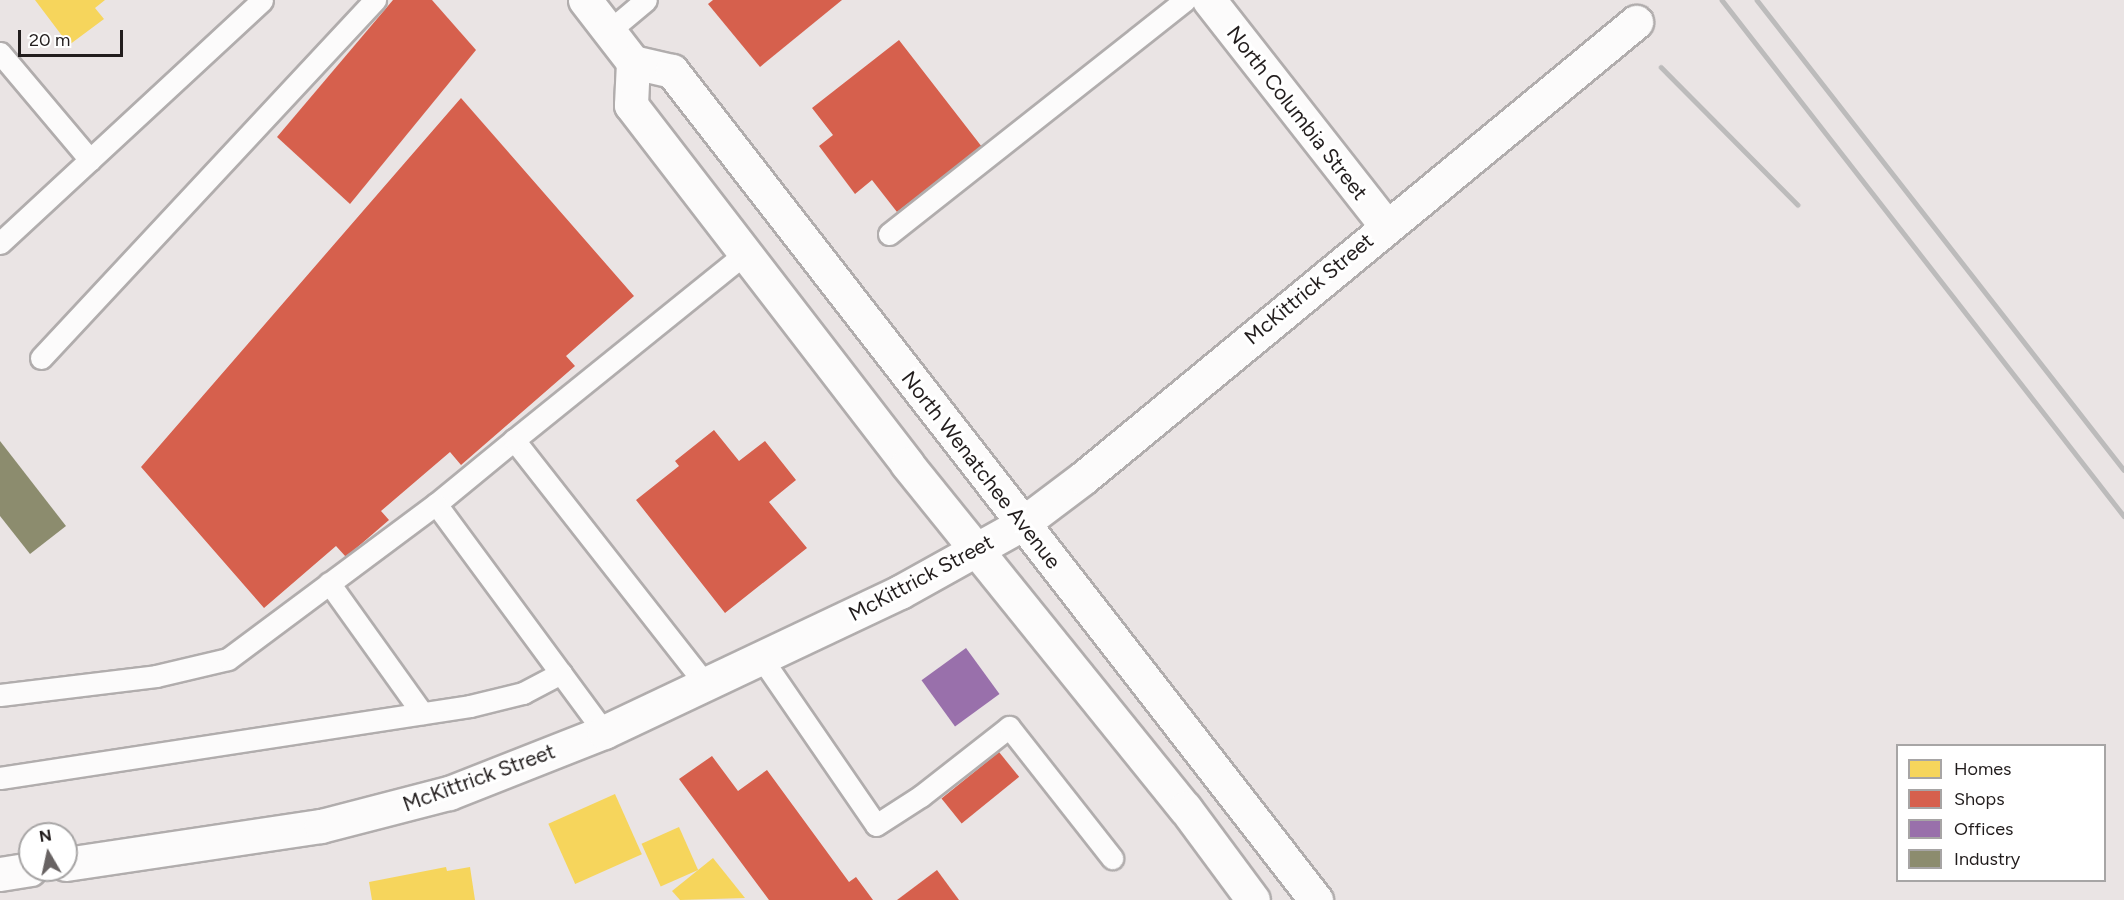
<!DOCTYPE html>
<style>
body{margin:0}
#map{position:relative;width:2124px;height:900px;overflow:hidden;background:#eae4e4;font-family:Figtree,sans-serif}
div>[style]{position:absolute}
.homes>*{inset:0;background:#f6d55c;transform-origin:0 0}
.shops>*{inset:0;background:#d6604d;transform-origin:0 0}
.offices>*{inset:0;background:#9970ab;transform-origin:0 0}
.industry>*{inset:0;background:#8c8c6e}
.roads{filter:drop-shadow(2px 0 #b1adad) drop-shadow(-2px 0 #b1adad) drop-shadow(0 2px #b1adad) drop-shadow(0 -2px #b1adad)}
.service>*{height:21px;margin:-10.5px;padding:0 10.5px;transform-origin:10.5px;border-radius:10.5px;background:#fcfbfb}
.minor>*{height:33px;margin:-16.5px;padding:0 16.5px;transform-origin:16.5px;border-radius:16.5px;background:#fcfbfb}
.tertiary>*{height:33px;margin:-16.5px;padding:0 16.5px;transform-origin:16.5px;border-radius:16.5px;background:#fcfbfb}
.primary>*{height:33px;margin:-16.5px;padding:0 16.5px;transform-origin:16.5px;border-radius:16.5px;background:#fcfbfb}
.rail>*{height:4.5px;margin:-2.25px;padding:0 2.25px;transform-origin:2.25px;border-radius:2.25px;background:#bcbbbb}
span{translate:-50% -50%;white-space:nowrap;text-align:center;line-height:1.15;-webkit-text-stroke:6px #fff;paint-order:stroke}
.street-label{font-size:21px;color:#221d1d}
.legend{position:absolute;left:1896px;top:744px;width:210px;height:138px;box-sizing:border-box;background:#fff;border:2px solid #a7a5a5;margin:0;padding:8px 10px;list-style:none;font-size:18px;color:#221d1d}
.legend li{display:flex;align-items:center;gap:12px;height:30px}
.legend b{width:30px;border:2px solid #a7a5a5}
.north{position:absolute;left:18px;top:822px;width:60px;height:60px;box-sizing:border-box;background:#fff;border:2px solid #a7a5a5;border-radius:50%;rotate:351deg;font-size:16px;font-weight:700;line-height:24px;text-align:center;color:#221d1d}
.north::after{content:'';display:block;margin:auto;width:21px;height:27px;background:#686363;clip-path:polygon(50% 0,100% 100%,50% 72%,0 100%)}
.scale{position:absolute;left:18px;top:30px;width:105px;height:27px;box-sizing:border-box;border:3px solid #221d1d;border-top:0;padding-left:8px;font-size:18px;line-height:21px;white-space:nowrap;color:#221d1d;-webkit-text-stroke:4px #fff;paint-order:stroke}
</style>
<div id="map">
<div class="homes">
<div style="clip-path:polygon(35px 0,105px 0,95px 8px,104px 19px,69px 45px)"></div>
<div style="left:615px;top:794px;width:66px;height:73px;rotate:66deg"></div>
<div style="left:679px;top:827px;width:47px;height:41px;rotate:66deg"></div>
<div style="clip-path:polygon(713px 858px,745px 898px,680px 900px,672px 891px)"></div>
<div style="clip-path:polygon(446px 867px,447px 871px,470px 867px,475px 900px,372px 900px,369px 882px)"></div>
</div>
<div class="shops">
<div style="clip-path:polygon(393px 0,432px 0,476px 50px,350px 204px,277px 137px)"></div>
<div style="clip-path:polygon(713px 0,842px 0,760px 67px,708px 4px)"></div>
<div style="clip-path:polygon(899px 40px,982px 147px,897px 212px,872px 180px,855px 194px,819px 146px,833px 135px,812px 108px)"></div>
<div style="clip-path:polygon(461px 98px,634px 296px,566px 356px,575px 366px,461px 465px,450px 452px,381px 511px,389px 520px,346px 557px,336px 546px,264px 608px,141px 467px)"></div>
<div style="clip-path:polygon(714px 430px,739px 461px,765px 441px,796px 480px,769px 502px,807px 548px,725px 613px,636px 500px,679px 466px,675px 461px)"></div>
<div style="left:999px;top:752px;width:32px;height:74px;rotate:51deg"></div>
<div style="clip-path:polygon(712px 756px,738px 791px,767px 770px,849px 882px,856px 877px,873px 900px,769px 900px,679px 779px)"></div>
<div style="clip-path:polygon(937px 870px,959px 900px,897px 900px)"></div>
</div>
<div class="offices">
<div style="left:966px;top:648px;width:57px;height:55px;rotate:54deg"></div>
</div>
<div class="industry">
<div style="clip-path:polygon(0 441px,66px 526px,30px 554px,0 516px)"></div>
</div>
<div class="roads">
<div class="service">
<div style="left:609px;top:31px;width:48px;rotate:-40deg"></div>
<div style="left:0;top:53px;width:140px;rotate:49.9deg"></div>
<div style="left:889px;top:234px;width:377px;rotate:-38.3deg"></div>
<div style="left:0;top:243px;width:357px;rotate:-42.8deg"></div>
<div style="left:41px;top:358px;width:490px;rotate:-47deg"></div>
<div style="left:514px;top:440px;width:101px;rotate:140.6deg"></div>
<div style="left:436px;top:504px;width:283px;rotate:53.6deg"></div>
<div style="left:329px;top:583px;width:160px;rotate:54.4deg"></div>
<div style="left:762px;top:659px;width:201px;rotate:55.5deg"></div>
<div style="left:876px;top:825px;width:54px;rotate:-32.8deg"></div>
<div style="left:921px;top:796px;width:112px;rotate:-38.1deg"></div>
<div style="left:1009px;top:727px;width:167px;rotate:51.8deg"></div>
<div style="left:707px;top:686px;width:313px;rotate:-128.1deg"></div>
<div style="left:514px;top:440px;width:299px;rotate:-38.9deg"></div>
<div style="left:0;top:695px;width:157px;rotate:-6.9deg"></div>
<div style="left:156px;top:676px;width:74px;rotate:-13.3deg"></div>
<div style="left:228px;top:659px;width:259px;rotate:-36.7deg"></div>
<div style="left:0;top:778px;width:475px;rotate:-8.7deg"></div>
<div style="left:470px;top:706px;width:55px;rotate:-13.8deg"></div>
<div style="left:523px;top:693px;width:43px;rotate:-27.8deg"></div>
</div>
<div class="minor">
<div style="left:1209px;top:0;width:287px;rotate:51.9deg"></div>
</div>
<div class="tertiary">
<div style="left:66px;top:864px;width:258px;rotate:-8.5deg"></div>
<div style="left:321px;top:826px;width:132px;rotate:-14.5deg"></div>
<div style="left:449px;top:793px;width:167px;rotate:-21.5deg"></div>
<div style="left:604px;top:732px;width:327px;rotate:-25.3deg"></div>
<div style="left:900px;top:592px;width:140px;rotate:-29.1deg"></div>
<div style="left:1022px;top:524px;width:76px;rotate:-37deg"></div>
<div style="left:1083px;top:478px;width:717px;rotate:-39.51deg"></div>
<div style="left:0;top:874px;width:30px;rotate:-9deg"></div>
</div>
<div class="primary">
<div style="left:585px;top:0;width:78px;rotate:52.3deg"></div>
<div style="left:633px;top:62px;width:40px;rotate:13deg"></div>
<div style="left:672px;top:71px;width:1050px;rotate:52.16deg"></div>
<div style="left:633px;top:62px;width:43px;rotate:92.7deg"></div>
<div style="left:631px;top:105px;width:453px;rotate:52.4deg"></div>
<div style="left:907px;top:464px;width:442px;rotate:51.1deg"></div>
<div style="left:1185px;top:808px;width:114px;rotate:53.5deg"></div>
</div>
</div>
<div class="rail">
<div style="left:1722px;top:0;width:654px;rotate:52.08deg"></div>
<div style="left:1757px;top:0;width:596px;rotate:52.02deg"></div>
<div style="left:1661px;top:67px;width:194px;rotate:45.2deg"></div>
</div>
<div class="street-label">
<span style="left:1297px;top:113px;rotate:52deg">North Columbia Street</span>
<span style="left:1309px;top:289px;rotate:-40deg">McKittrick Street</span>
<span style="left:981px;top:470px;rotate:52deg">North Wenatchee Avenue</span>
<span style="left:921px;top:578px;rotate:-28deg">McKittrick Street</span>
<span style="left:479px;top:778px;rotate:-20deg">McKittrick Street</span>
</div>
<ul class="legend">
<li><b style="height:16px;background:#f6d55c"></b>Homes</li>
<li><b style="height:16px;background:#d6604d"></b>Shops</li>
<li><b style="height:16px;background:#9970ab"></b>Offices</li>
<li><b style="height:16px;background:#8c8c6e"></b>Industry</li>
</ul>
<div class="north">N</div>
<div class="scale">20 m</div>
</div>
